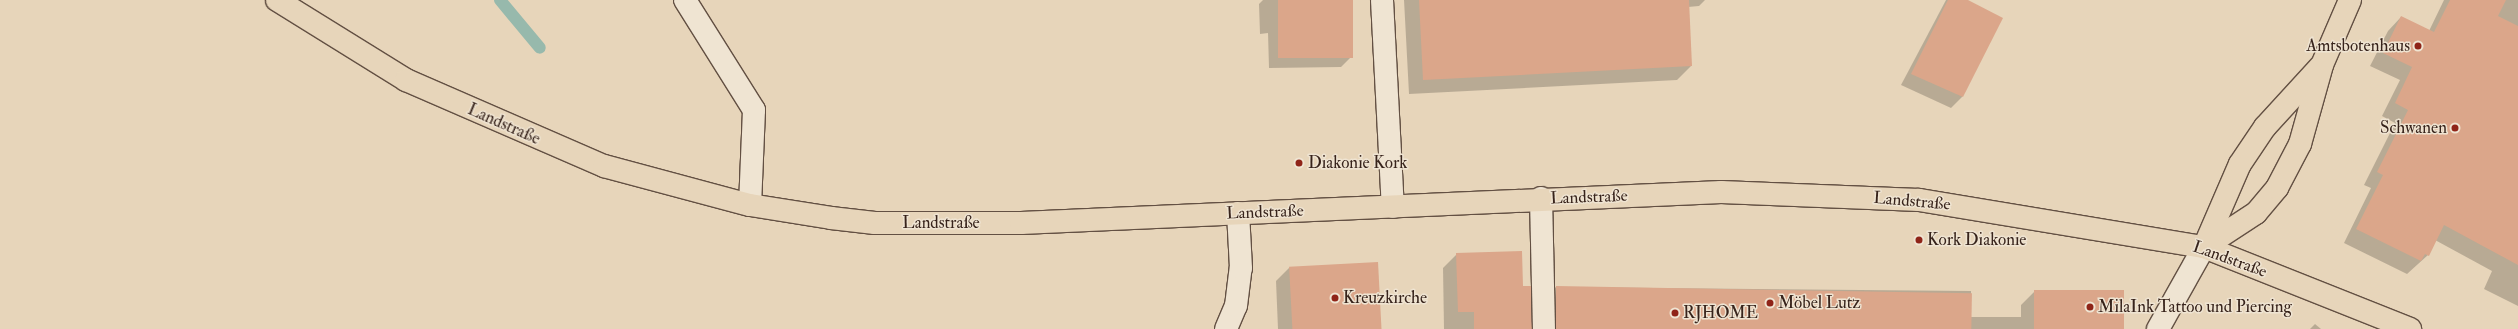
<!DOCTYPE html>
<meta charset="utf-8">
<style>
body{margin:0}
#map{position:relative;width:2518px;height:329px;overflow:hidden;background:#e7d5ba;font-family:"IM FELL Double Pica",serif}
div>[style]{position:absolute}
.shadow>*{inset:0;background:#0003}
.stream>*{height:12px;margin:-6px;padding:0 6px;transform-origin:6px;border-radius:6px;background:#97b9ac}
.building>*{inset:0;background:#dba68a;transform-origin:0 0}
.roads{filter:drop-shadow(1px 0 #635043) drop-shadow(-1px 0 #635043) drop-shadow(0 1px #635043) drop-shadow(0 -1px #635043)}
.minor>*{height:22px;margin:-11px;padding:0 11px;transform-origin:11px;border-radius:11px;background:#efe4d2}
.major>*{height:22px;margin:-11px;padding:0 11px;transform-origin:11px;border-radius:11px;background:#e7d5ba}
.dots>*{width:11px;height:11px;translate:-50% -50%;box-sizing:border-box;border:2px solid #efe4d2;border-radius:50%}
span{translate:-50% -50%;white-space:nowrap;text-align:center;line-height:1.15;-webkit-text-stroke:3px #efe4d2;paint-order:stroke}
.poi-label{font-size:17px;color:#37231b}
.right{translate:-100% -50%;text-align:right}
.left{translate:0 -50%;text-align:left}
.street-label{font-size:17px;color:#37231b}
</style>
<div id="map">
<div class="shadow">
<div style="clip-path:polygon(1263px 0,1352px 0,1353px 55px,1341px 67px,1269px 68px,1268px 33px,1260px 34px,1259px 4px)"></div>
<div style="clip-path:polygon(1404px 0,1705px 0,1699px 6px,1688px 7px,1691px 66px,1677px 80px,1409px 94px)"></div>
<div style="clip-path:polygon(1946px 0,1966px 0,1962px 97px,1951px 108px,1901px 85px)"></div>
<div style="clip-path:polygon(2444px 0,2518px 0,2518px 306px,2484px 289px,2492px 271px,2435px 240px,2428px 255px,2407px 274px,2344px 243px,2371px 188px,2364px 185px,2395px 123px,2382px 116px,2400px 80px,2370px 66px,2388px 31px,2401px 17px,2429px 31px)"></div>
<div style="clip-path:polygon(1457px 254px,1522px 287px,1531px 329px,1444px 329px,1443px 268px)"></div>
<div style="clip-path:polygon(1290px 267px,1380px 329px,1278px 329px,1276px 281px)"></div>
<div style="clip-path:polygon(1556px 287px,1971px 291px,1971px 317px,2021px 317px,2021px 305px,2035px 291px,2123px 329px,1543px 329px,1543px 301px)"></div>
<div style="clip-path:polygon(2315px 324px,2321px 329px,2310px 329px)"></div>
</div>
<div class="stream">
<div style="left:500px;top:0;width:62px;rotate:50.2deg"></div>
</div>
<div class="building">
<div style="left:1278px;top:0;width:75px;height:58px"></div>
<div style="clip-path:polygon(1419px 0,1689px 0,1692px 66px,1423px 80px)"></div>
<div style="clip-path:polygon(1948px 0,1968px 0,2003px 18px,1963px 97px,1911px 74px)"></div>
<div style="clip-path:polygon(2450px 0,2506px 0,2498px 16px,2518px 26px,2518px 265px,2444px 225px,2429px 256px,2425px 254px,2421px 261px,2356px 229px,2383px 175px,2377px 172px,2408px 110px,2395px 103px,2412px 67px,2383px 53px,2401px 16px,2434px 32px)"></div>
<div style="clip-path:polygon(1522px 251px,1523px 286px,1531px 286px,1532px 329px,1474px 329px,1474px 312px,1458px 312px,1456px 253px)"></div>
<div style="left:1378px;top:262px;width:67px;height:89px;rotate:87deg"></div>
<div style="left:1556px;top:286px;width:416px;height:43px;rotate:1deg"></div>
<div style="left:2034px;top:290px;width:90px;height:39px"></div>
</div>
<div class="roads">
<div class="minor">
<div style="left:685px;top:0;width:130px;rotate:57.9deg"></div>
<div style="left:754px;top:110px;width:95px;rotate:92.4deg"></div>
<div style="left:1382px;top:0;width:207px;rotate:87deg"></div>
<div style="left:1541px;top:198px;width:131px;rotate:88.7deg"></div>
<div style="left:1226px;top:329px;width:25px;rotate:-67deg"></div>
<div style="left:1236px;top:306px;width:38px;rotate:-83deg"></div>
<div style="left:1241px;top:268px;width:55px;rotate:-93.1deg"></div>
<div style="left:2158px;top:329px;width:94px;rotate:-60.7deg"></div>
</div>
<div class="major">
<div style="left:277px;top:0;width:152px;rotate:31.8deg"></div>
<div style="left:406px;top:80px;width:216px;rotate:23.5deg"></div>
<div style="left:604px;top:166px;width:151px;rotate:15deg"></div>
<div style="left:750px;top:205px;width:82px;rotate:9.1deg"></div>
<div style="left:831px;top:218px;width:44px;rotate:6.5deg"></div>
<div style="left:875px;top:223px;width:146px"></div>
<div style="left:1021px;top:223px;width:701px;rotate:-2.54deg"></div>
<div style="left:1721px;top:192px;width:198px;rotate:2.3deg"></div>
<div style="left:1919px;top:200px;width:289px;rotate:9.4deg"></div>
<div style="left:2204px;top:247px;width:222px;rotate:21.7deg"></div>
<div style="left:2204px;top:247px;width:62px;rotate:-33.2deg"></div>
<div style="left:2256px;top:213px;width:33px;rotate:-50deg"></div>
<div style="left:2277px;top:188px;width:50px;rotate:-62.4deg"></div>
<div style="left:2300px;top:144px;width:82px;rotate:-74.4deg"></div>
<div style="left:2322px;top:65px;width:71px;rotate:-66.7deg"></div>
<div style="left:2204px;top:247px;width:90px;rotate:-66.6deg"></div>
<div style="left:2240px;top:164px;width:45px;rotate:-56deg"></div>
<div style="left:2265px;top:127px;width:81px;rotate:-47.5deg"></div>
</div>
</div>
<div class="dots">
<div style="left:2418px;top:46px;background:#8f2418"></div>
<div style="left:2455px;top:128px;background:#8f2418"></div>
<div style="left:1299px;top:163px;background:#8f2418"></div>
<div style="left:1919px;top:240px;background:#8f2418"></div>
<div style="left:1335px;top:298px;background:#8f2418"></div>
<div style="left:1770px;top:303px;background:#8f2418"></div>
<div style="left:2090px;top:307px;background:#8f2418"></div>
<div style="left:1675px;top:313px;background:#8f2418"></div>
</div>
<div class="poi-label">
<span class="right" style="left:2410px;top:46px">Amtsbotenhaus</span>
<span class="right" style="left:2447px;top:128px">Schwanen</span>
<span class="left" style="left:1308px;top:163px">Diakonie Kork</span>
<span class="left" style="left:1927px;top:240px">Kork Diakonie</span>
<span class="left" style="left:1343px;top:298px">Kreuzkirche</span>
<span class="left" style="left:1778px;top:303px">Möbel Lutz</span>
<span class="left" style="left:2098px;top:307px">MilaInk Tattoo und Piercing</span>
<span class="left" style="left:1683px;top:313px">RJHOME</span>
</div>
<div class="street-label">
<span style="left:504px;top:124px;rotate:24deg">Landstraße</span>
<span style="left:1589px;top:197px;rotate:-2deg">Landstraße</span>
<span style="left:1912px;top:201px;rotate:5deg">Landstraße</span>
<span style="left:1265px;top:212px;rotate:-2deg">Landstraße</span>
<span style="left:941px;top:223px">Landstraße</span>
<span style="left:2230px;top:259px;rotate:20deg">Landstraße</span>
</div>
</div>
